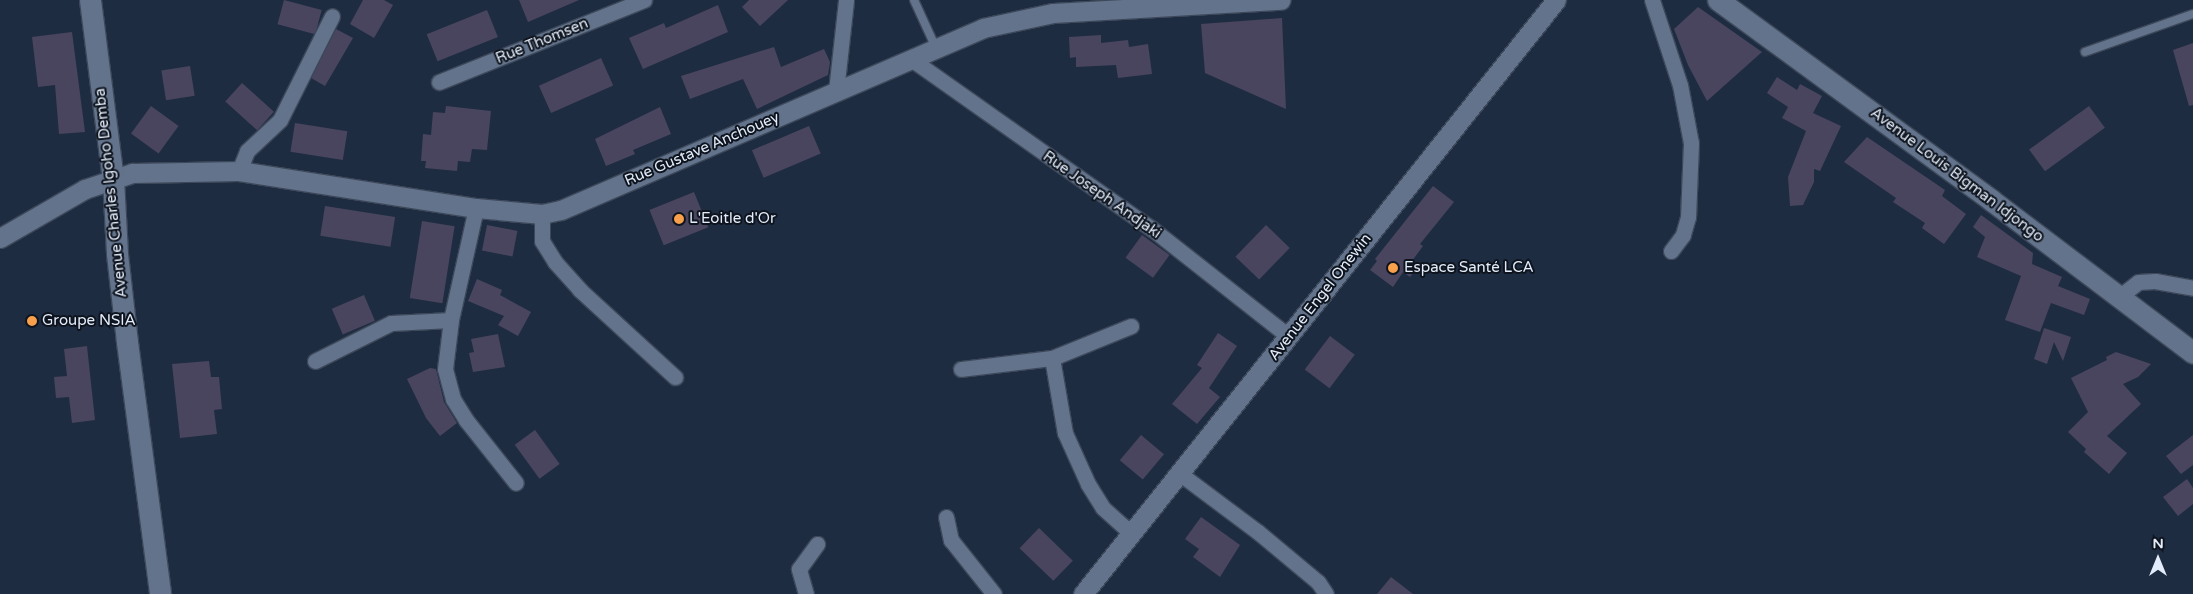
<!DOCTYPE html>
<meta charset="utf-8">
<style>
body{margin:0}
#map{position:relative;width:2193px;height:594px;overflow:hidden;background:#1e2c41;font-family:"Varela Round",sans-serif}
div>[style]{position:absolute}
.building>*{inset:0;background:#49455f;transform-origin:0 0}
.roads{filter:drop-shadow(1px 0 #3d485a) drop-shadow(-1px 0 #3d485a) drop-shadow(0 1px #3d485a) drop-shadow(0 -1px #3d485a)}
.service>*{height:8px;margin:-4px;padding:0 4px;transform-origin:4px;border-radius:4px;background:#62738b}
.minor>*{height:15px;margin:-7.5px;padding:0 7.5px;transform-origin:7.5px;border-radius:7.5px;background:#62738b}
.tertiary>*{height:19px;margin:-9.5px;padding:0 9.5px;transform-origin:9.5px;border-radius:9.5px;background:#62738b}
.secondary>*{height:21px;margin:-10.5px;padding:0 10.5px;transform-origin:10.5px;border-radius:10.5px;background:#62738b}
.dots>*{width:14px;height:14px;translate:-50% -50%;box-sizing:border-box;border:2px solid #0e141e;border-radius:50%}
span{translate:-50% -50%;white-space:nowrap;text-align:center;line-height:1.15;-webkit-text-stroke:4px #0e141e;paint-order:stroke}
.street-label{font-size:15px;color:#e3ecfa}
.poi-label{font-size:15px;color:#e3ecfa}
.left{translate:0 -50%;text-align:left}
.north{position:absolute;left:2133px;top:534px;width:50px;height:50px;-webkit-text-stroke:4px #0e141e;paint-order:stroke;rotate:0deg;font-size:14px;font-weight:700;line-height:20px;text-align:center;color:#e3ecfa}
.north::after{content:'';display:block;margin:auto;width:18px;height:22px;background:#e3ecfa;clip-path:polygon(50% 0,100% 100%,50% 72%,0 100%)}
</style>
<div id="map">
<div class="building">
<div style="left:284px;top:0;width:39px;height:25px;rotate:15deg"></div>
<div style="clip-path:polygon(363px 0,384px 0,393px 5px,374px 38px,350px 24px)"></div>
<div style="clip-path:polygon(519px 0,579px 0,528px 22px)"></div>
<div style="clip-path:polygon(749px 0,788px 0,760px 26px,742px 7px)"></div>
<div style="clip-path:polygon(718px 5px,728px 32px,643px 69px,629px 38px,664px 23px,666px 28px)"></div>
<div style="clip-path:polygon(1698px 7px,1762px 52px,1707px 101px,1688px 65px,1674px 29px)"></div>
<div style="left:487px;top:10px;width:29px;height:65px;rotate:68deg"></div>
<div style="clip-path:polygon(1282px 18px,1286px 109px,1205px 73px,1201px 24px)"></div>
<div style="clip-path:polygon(336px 29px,353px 38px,325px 86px,311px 78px)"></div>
<div style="clip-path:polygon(72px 32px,85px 132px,59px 134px,55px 85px,38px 87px,32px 37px)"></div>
<div style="clip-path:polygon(1101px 35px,1101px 43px,1128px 40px,1129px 47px,1148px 44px,1152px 74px,1118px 78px,1116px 65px,1076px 67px,1076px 57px,1070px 58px,1069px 37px)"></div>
<div style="clip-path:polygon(2193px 43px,2193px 105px,2189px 106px,2173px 50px)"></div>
<div style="clip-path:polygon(774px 47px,781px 67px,824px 49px,830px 62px,828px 75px,757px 109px,743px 79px,690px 99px,681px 76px)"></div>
<div style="left:601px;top:58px;width:30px;height:68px;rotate:66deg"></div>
<div style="left:190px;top:66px;width:30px;height:29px;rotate:81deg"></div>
<div style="clip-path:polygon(1777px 77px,1797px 90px,1800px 84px,1822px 96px,1813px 113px,1841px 126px,1820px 171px,1814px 169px,1814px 182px,1803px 205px,1790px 206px,1788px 177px,1806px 131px,1782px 118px,1788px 107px,1767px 93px)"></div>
<div style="left:242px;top:83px;width:43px;height:25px;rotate:42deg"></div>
<div style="left:151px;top:106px;width:34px;height:34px;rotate:36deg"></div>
<div style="clip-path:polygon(446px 106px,491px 111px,487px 150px,472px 149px,470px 162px,458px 161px,457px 171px,425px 168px,426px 161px,421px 161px,423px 134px,431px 135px,433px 112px,445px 113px)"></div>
<div style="left:2089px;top:106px;width:27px;height:74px;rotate:54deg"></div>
<div style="clip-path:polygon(660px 107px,671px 134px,633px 150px,635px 154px,606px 166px,595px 139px)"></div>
<div style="left:295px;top:123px;width:53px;height:29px;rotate:9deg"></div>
<div style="left:809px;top:126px;width:30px;height:62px;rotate:67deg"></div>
<div style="clip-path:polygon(1867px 137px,1945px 190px,1942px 196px,1966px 214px,1944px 244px,1922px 228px,1925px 223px,1893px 202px,1896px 198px,1844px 162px)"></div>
<div style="clip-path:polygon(1433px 186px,1454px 202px,1420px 244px,1423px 246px,1412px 261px,1418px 266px,1410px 277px,1403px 272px,1393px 287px,1370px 270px,1377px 261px,1375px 259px)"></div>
<div style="left:694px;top:192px;width:38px;height:48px;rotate:68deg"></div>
<div style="left:325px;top:206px;width:71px;height:30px;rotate:9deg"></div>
<div style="clip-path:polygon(1981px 215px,2033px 253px,2032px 264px,2062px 277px,2058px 286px,2090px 299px,2084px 315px,2051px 303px,2040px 332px,2005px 320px,2021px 276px,1977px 257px,1985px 237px,1973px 227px)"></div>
<div style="left:422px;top:221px;width:33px;height:78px;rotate:9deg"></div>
<div style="left:487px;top:225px;width:31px;height:26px;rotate:11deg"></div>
<div style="left:1266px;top:225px;width:33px;height:44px;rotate:44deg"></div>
<div style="left:1142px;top:235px;width:34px;height:28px;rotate:36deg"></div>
<div style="clip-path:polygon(477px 279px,502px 290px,500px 295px,531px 312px,518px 336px,498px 325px,504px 316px,468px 301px)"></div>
<div style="left:364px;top:295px;width:28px;height:35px;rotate:67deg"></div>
<div style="clip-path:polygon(2044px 328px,2071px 337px,2063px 361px,2054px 342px,2047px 364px,2034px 359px)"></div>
<div style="clip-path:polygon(1218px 333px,1237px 346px,1209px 388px,1220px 397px,1197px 424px,1172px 404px,1202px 368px,1197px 365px)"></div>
<div style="clip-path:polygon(498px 334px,505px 367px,473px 372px,469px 353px,474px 352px,471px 339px)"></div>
<div style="left:1330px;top:336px;width:31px;height:42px;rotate:37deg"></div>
<div style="clip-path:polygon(87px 346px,95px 420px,72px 423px,69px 397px,56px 398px,54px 377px,67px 376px,64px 349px)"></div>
<div style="clip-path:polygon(2116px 352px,2151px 364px,2138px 377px,2123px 384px,2141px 404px,2107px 436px,2127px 453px,2109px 474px,2084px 452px,2086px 449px,2068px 432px,2088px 412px,2071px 378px,2107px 360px,2106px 357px)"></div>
<div style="clip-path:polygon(209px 361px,211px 377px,219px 377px,222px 409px,214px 410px,217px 434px,180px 438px,172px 364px)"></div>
<div style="clip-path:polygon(430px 368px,436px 369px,444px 402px,457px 423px,440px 436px,426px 418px,407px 379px)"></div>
<div style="left:535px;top:430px;width:42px;height:25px;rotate:54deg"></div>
<div style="left:1141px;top:435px;width:30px;height:33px;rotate:40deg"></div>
<div style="clip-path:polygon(2193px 435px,2193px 465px,2181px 474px,2166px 456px)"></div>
<div style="clip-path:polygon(2187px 479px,2193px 488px,2193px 504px,2178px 516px,2163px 497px)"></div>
<div style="clip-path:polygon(1201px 517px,1240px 545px,1220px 577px,1193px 557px,1199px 549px,1185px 539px)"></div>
<div style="left:1039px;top:528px;width:47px;height:28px;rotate:44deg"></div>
<div style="clip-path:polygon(1391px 577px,1413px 594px,1377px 594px)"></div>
</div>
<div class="roads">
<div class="service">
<div style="left:914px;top:0;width:53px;rotate:65.4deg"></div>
<div style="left:2085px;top:52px;width:114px;rotate:-19.4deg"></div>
</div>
<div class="minor">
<div style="left:1652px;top:0;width:89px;rotate:71.8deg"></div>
<div style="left:1680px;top:85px;width:59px;rotate:79.3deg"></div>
<div style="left:1691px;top:143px;width:74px;rotate:92.3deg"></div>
<div style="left:1688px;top:217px;width:19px;rotate:106deg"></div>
<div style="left:1683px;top:235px;width:20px;rotate:127deg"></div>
<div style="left:911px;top:59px;width:294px;rotate:35.2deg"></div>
<div style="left:1151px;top:228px;width:174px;rotate:38.2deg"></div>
<div style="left:439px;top:82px;width:221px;rotate:-21.8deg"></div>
<div style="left:836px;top:91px;width:92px;rotate:-83.7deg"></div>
<div style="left:239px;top:171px;width:22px;rotate:-68deg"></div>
<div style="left:247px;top:151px;width:45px;rotate:-43.2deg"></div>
<div style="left:280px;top:120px;width:116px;rotate:-63.4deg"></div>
<div style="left:476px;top:208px;width:115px;rotate:102.6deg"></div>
<div style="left:451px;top:320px;width:49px;rotate:97deg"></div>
<div style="left:445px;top:369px;width:31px;rotate:75deg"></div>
<div style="left:453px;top:399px;width:25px;rotate:58deg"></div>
<div style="left:466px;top:420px;width:80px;rotate:51.6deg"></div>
<div style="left:542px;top:214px;width:27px;rotate:90deg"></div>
<div style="left:542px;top:241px;width:25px;rotate:58deg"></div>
<div style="left:555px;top:262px;width:38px;rotate:48deg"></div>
<div style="left:580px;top:290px;width:129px;rotate:42.5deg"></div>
<div style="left:2119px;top:297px;width:24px;rotate:-38deg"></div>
<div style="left:2138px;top:282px;width:17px;rotate:-3deg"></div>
<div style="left:2155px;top:281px;width:39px;rotate:10deg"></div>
<div style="left:1131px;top:326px;width:85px;rotate:157.9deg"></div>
<div style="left:1052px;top:358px;width:76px;rotate:80.2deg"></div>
<div style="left:1065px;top:433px;width:56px;rotate:65.7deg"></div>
<div style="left:1088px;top:484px;width:28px;rotate:58deg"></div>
<div style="left:1103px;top:508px;width:38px;rotate:42deg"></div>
<div style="left:315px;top:361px;width:85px;rotate:-26.6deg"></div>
<div style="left:391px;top:323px;width:60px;rotate:-2.9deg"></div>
<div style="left:961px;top:369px;width:92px;rotate:-6.9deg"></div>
<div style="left:1179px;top:473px;width:99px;rotate:36.8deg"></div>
<div style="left:1258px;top:532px;width:78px;rotate:39.8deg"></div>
<div style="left:1318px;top:582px;width:14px;rotate:56deg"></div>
<div style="left:946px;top:517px;width:24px;rotate:78deg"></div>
<div style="left:951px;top:540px;width:69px;rotate:51.5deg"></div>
<div style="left:806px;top:594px;width:26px;rotate:-106deg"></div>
<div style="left:799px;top:569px;width:31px;rotate:-54deg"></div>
</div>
<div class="tertiary">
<div style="left:0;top:238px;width:98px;rotate:-30deg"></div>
<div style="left:85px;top:189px;width:50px;rotate:-18.8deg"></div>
<div style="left:132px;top:173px;width:107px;rotate:-1.1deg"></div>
<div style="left:239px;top:171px;width:240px;rotate:8.9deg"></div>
<div style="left:476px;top:208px;width:66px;rotate:5.2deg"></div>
<div style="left:542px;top:214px;width:19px;rotate:-12deg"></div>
<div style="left:561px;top:210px;width:460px;rotate:-23.3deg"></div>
<div style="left:983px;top:28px;width:72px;rotate:-12.1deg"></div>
<div style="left:1053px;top:13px;width:228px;rotate:-3.3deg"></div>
<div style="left:1083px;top:594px;width:759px;rotate:-51.47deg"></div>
</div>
<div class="secondary">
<div style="left:90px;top:0;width:180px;rotate:82.7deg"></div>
<div style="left:113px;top:179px;width:75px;rotate:86.9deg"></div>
<div style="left:117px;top:254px;width:89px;rotate:83.5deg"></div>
<div style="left:127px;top:342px;width:254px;rotate:82.5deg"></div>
<div style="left:1718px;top:0;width:338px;rotate:36.2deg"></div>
<div style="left:1991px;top:200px;width:253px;rotate:37.1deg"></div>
</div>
</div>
<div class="dots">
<div style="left:679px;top:219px;background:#f8a04b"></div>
<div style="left:1393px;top:268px;background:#f8a04b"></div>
<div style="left:32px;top:321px;background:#f8a04b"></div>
</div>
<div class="street-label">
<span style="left:542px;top:41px;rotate:-22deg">Rue Thomsen</span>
<span style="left:702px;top:149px;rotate:-23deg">Rue Gustave Anchouey</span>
<span style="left:1957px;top:175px;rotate:37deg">Avenue Louis Bigman Idjongo</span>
<span style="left:111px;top:193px;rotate:-96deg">Avenue Charles Igoho Demba</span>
<span style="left:1102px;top:195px;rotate:35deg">Rue Joseph Andjaki</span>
<span style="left:1320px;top:297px;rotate:-52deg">Avenue Engel Onewin</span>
</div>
<div class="poi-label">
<span class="left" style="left:689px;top:219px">L'Eoitle d'Or</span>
<span class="left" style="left:1404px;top:268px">Espace Santé LCA</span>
<span class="left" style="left:42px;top:321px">Groupe NSIA</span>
</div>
<div class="north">N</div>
</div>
